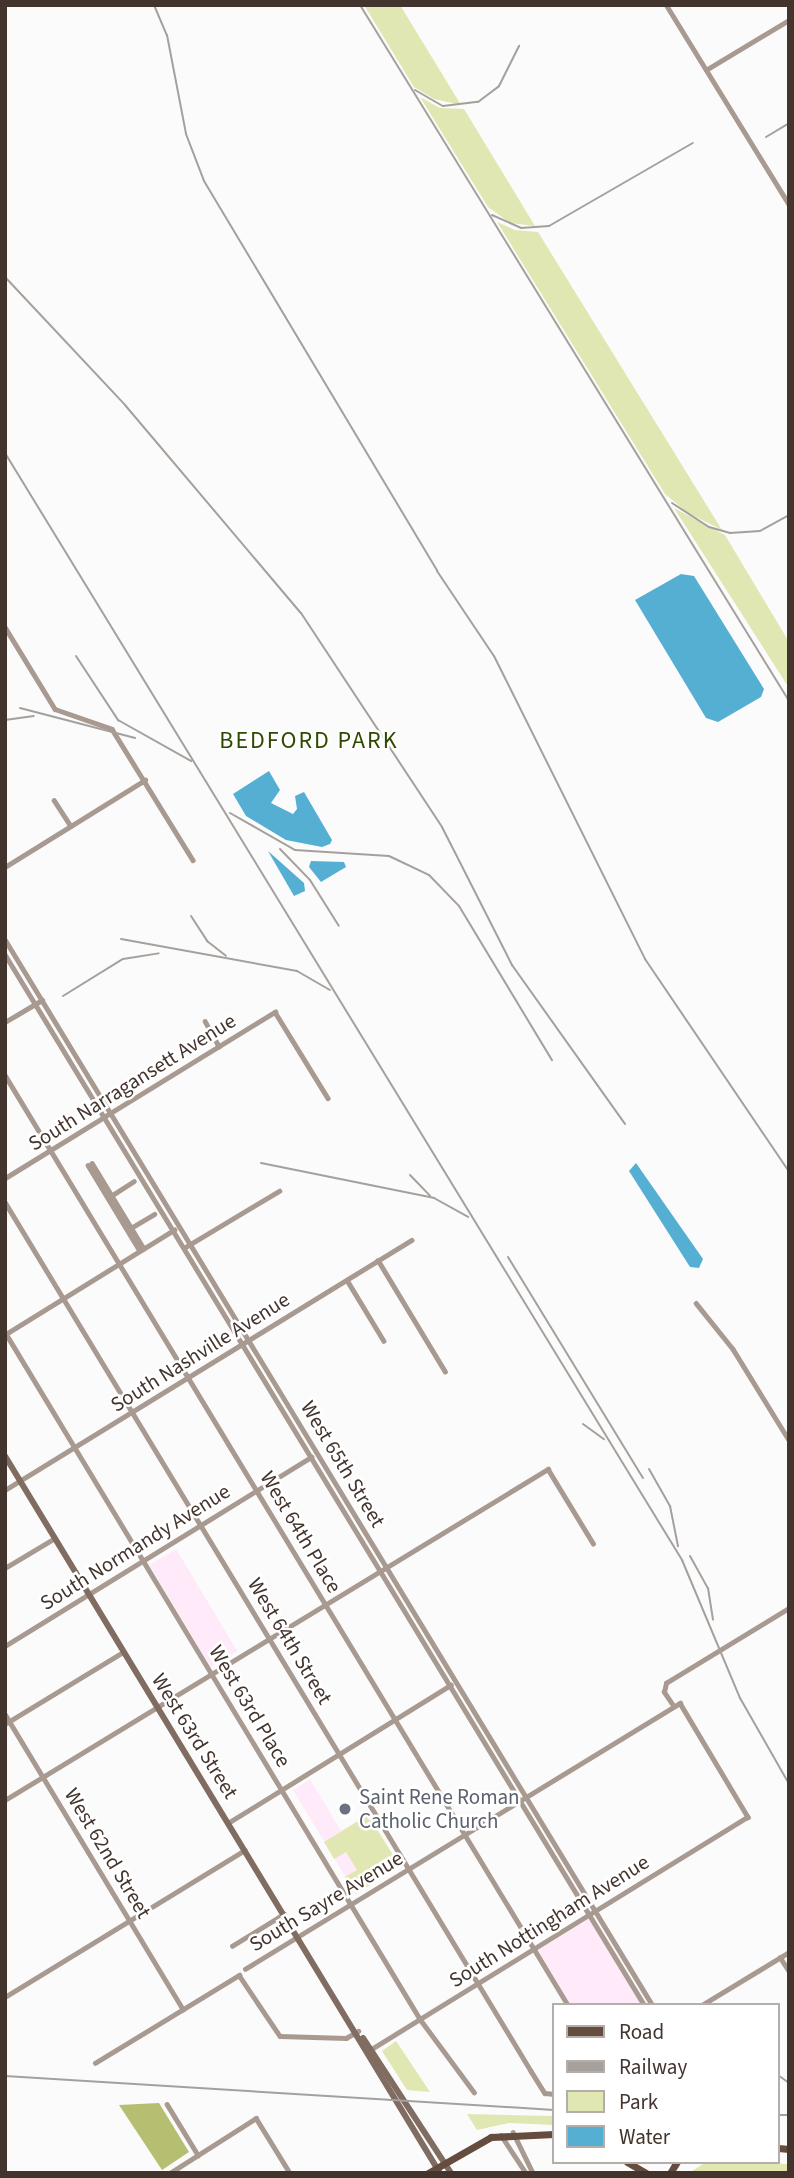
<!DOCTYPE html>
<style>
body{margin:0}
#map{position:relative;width:794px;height:2178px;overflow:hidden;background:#fbfbfb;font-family:"Source Sans 3",sans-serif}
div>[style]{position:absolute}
.education>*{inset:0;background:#feeaf9;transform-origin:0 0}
.green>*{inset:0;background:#e1e7b3}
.forest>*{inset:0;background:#b6be71}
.water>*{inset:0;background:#55afd3}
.minor>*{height:4.5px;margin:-2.25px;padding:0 2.25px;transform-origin:2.25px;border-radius:2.25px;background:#a89a91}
.tertiary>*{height:5px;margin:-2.5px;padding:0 2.5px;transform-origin:2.5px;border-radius:2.5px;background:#a89a91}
.secondary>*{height:6px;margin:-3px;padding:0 3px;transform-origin:3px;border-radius:3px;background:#806c60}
.primary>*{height:7px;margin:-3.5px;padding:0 3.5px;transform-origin:3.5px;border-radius:3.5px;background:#644c3e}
.rail>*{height:2px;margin:-1px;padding:0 1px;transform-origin:1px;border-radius:1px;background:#a6a09c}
.dots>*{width:19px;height:19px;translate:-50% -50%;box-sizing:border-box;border:4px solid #fff;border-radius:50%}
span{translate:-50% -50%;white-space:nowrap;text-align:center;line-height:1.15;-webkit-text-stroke:5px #fff;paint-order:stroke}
.street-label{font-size:21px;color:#43352e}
.worship-label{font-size:21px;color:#5b616d}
.left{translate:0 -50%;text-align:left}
.quarter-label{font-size:24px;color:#2f4a00;letter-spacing:2px}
.frame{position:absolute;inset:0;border:7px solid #43352e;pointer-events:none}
.legend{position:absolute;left:552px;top:2003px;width:228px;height:161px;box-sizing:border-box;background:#fff;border:2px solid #b4aeab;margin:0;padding:9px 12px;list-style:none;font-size:21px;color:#43352e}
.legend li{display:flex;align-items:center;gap:14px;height:35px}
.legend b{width:35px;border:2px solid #b4aeab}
</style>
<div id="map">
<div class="education">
<div style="left:176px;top:1549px;width:119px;height:31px;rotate:59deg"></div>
<div style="clip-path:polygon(310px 1779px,341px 1831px,368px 1815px,400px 1866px,356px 1894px,293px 1790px)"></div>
<div style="clip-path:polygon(589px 1919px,640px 2003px,637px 2005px,571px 2005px,538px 1950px)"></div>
</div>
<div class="green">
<div style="clip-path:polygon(364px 5px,400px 5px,461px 105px,434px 99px,414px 87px)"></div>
<div style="clip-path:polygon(420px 97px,440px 108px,464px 109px,535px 226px,510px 223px,488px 207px)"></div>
<div style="clip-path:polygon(497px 222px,515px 230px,538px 232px,722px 530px,688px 513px,665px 494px)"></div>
<div style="clip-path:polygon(674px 508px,725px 535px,789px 642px,789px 688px)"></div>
<div style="clip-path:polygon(368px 1815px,400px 1866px,356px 1894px,345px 1877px,357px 1870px,346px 1852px,334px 1859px,324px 1842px)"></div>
<div style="clip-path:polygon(396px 2041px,430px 2092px,407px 2090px,382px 2051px)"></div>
<div style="clip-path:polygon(467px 2114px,554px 2116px,554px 2125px,509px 2123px,477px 2130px)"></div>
<div style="clip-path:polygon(706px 2162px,789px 2164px,789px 2173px,689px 2173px)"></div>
</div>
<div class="forest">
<div style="clip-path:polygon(159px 2103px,189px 2152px,162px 2170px,119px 2105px)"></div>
</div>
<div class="water">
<div style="clip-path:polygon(681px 574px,694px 576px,764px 689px,761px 697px,718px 722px,706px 718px,635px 600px)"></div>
<div style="clip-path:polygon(269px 771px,280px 790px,271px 803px,293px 814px,297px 809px,295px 796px,304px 792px,332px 840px,330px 844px,322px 847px,286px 840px,246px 816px,233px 794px)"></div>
<div style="clip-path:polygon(268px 851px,304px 883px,305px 891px,294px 896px)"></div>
<div style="clip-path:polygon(311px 861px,344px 862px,346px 867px,321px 882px,309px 867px)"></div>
<div style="clip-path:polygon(636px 1163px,703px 1259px,699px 1268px,690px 1267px,629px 1171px)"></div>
</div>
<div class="minor">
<div style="left:706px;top:70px;width:97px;rotate:-31.1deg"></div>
<div style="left:5px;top:627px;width:96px;rotate:58.6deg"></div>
<div style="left:55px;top:709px;width:60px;rotate:19.3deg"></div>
<div style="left:112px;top:729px;width:154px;rotate:58.3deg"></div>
<div style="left:54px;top:800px;width:31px;rotate:57deg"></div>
<div style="left:5px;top:867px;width:165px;rotate:-31.9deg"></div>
<div style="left:205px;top:1021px;width:29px;rotate:61deg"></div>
<div style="left:5px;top:1022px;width:43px;rotate:-30.7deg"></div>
<div style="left:5px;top:1075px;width:1087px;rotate:58.81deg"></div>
<div style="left:104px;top:1117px;width:201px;rotate:-31.6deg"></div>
<div style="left:275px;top:1012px;width:101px;rotate:58.4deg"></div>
<div style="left:92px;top:1163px;width:100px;rotate:58.8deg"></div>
<div style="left:88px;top:1165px;width:100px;rotate:58.8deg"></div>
<div style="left:111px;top:1196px;width:27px;rotate:-33deg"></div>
<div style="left:5px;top:1202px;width:1016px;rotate:58.81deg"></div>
<div style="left:531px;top:2071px;width:26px;rotate:58deg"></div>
<div style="left:545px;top:2093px;width:9px;rotate:6deg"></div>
<div style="left:131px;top:1228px;width:27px;rotate:-31deg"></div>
<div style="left:184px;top:1248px;width:111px;rotate:-31deg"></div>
<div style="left:378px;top:1260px;width:130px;rotate:58.9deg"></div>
<div style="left:347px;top:1280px;width:71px;rotate:58.8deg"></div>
<div style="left:696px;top:1303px;width:59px;rotate:51.2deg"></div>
<div style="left:733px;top:1349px;width:107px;rotate:58.4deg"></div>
<div style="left:5px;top:1332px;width:803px;rotate:58.86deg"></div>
<div style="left:420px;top:2019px;width:91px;rotate:53.5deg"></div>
<div style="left:6px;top:1334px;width:198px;rotate:-31.8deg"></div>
<div style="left:5px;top:1490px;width:477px;rotate:-31.6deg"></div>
<div style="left:5px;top:1568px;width:58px;rotate:-31deg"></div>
<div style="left:5px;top:1646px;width:360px;rotate:-31.7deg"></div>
<div style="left:674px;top:1707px;width:18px;rotate:-124deg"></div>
<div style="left:664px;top:1692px;width:9px;rotate:-77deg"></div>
<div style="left:666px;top:1683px;width:144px;rotate:-31.4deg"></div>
<div style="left:5px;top:1714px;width:345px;rotate:58.9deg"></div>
<div style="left:5px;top:1724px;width:138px;rotate:-31.4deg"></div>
<div style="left:5px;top:1800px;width:636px;rotate:-31.37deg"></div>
<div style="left:548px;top:1469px;width:87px;rotate:58.7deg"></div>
<div style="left:228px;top:1823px;width:262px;rotate:-31.8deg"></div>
<div style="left:232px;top:1946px;width:61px;rotate:-31.6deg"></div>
<div style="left:780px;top:1957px;width:17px;rotate:57deg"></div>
<div style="left:245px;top:1969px;width:510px;rotate:-31.45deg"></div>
<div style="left:680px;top:1703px;width:133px;rotate:59.2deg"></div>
<div style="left:748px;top:1817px;width:443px;rotate:148.3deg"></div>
<div style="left:5px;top:1997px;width:281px;rotate:-31.5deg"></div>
<div style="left:702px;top:2005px;width:102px;rotate:-31.3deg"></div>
<div style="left:95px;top:2063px;width:169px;rotate:-31.4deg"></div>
<div style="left:239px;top:1975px;width:73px;rotate:56.1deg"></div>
<div style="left:280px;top:2036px;width:66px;rotate:1.7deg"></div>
<div style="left:346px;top:2038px;width:14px;rotate:-30deg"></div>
<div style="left:167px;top:2104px;width:60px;rotate:58.7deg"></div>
<div style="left:513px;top:2132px;width:46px;rotate:64deg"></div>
<div style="left:501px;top:2135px;width:45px;rotate:56.7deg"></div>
<div style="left:170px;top:2173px;width:102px;rotate:-32.6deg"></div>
<div style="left:256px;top:2118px;width:65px;rotate:58.3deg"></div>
</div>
<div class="tertiary">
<div style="left:666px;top:5px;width:235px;rotate:58.4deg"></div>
<div style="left:5px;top:940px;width:1246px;rotate:58.72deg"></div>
<div style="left:5px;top:955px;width:1229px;rotate:58.68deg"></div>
<div style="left:5px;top:1178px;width:116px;rotate:-31.6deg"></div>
</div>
<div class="secondary">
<div style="left:5px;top:1456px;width:839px;rotate:58.76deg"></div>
<div style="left:363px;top:2038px;width:161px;rotate:56.9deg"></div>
</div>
<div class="primary">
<div style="left:778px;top:2148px;width:11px;rotate:5deg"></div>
<div style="left:627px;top:2162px;width:22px;rotate:30deg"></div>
<div style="left:428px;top:2173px;width:73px;rotate:-29.7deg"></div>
<div style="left:491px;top:2137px;width:63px;rotate:-2.7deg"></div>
<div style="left:670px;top:2173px;width:13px;rotate:-58deg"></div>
</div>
<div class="rail">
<div style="left:154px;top:5px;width:33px;rotate:67deg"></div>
<div style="left:167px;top:35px;width:101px;rotate:79.1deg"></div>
<div style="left:186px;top:134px;width:50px;rotate:69deg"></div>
<div style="left:204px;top:181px;width:454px;rotate:59.1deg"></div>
<div style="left:437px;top:571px;width:102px;rotate:56.2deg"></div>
<div style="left:494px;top:656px;width:339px;rotate:63.5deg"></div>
<div style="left:645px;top:959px;width:257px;rotate:55.9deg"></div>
<div style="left:360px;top:5px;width:818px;rotate:58.35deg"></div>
<div style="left:415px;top:90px;width:32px;rotate:30deg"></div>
<div style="left:443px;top:106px;width:35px;rotate:-7deg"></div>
<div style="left:478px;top:102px;width:26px;rotate:-37deg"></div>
<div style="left:499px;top:86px;width:45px;rotate:-63.4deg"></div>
<div style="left:766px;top:137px;width:27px;rotate:-31deg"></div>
<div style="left:492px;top:215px;width:32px;rotate:24deg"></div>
<div style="left:521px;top:228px;width:28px;rotate:-4deg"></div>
<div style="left:549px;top:226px;width:166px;rotate:-30deg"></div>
<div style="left:5px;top:277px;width:175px;rotate:46.8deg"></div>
<div style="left:125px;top:405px;width:272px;rotate:49.8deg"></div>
<div style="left:301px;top:613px;width:256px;rotate:56.6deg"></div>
<div style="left:442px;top:827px;width:155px;rotate:63.1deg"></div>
<div style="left:512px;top:965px;width:195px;rotate:54.6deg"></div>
<div style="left:5px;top:453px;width:1298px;rotate:58.55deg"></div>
<div style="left:682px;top:1560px;width:150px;rotate:67.2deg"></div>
<div style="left:740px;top:1698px;width:99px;rotate:60.3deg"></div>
<div style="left:672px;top:503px;width:44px;rotate:33deg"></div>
<div style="left:709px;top:527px;width:22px;rotate:16deg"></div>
<div style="left:730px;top:533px;width:30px;rotate:-4deg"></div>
<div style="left:760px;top:531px;width:33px;rotate:-29deg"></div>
<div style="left:76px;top:656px;width:77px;rotate:56.7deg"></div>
<div style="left:118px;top:720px;width:84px;rotate:29.3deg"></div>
<div style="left:20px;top:708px;width:119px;rotate:14.6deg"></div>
<div style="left:5px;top:720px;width:29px;rotate:-8deg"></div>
<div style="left:230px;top:813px;width:75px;rotate:29.6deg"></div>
<div style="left:295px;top:850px;width:94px;rotate:3.7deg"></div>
<div style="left:389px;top:856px;width:44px;rotate:25.4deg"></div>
<div style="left:429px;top:875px;width:43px;rotate:45.9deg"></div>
<div style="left:459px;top:906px;width:180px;rotate:58.9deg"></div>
<div style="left:280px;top:849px;width:43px;rotate:45.9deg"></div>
<div style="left:310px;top:880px;width:54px;rotate:57.8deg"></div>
<div style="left:191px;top:916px;width:30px;rotate:57deg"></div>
<div style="left:207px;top:941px;width:24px;rotate:38deg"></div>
<div style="left:121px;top:939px;width:179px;rotate:10.3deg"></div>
<div style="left:297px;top:971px;width:38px;rotate:30deg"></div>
<div style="left:63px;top:996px;width:70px;rotate:-31.7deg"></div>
<div style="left:123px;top:959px;width:36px;rotate:-9deg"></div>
<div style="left:261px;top:1163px;width:177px;rotate:11.4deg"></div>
<div style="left:434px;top:1198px;width:39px;rotate:29deg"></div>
<div style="left:410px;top:1175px;width:29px;rotate:46deg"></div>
<div style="left:508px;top:1257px;width:259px;rotate:58.6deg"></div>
<div style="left:583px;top:1424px;width:26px;rotate:36deg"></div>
<div style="left:649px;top:1469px;width:43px;rotate:60.4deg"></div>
<div style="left:670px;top:1506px;width:41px;rotate:78.7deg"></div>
<div style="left:690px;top:1556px;width:37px;rotate:61deg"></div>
<div style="left:708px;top:1588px;width:32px;rotate:81deg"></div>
<div style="left:778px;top:2075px;width:14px;rotate:36deg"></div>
<div style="left:5px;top:2076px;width:550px;rotate:3.54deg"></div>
<div style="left:778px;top:2115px;width:11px"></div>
</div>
<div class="dots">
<div style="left:345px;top:1809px;background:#6b7280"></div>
</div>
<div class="street-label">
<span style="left:132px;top:1082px;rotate:-32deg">South Narragansett Avenue</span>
<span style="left:200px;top:1352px;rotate:-32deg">South Nashville Avenue</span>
<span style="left:343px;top:1464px;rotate:59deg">West 65th Street</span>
<span style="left:301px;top:1532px;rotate:59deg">West 64th Place</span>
<span style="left:135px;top:1547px;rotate:-32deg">South Normandy Avenue</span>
<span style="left:290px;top:1641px;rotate:59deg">West 64th Street</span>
<span style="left:250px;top:1706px;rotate:59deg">West 63rd Place</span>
<span style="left:195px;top:1736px;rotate:58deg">West 63rd Street</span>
<span style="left:108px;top:1853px;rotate:59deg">West 62nd Street</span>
<span style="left:326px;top:1901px;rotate:-31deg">South Sayre Avenue</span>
<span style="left:549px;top:1921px;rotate:-32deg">South Nottingham Avenue</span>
</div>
<div class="worship-label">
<span class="left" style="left:359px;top:1809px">Saint Rene Roman<br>Catholic Church</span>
</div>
<div class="quarter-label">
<span style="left:309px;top:741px">BEDFORD PARK</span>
</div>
<div class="frame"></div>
<ul class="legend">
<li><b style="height:9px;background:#644c3e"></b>Road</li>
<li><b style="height:9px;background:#a6a09c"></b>Railway</li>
<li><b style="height:19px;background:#e1e7b3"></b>Park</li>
<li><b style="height:19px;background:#55afd3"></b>Water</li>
</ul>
</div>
